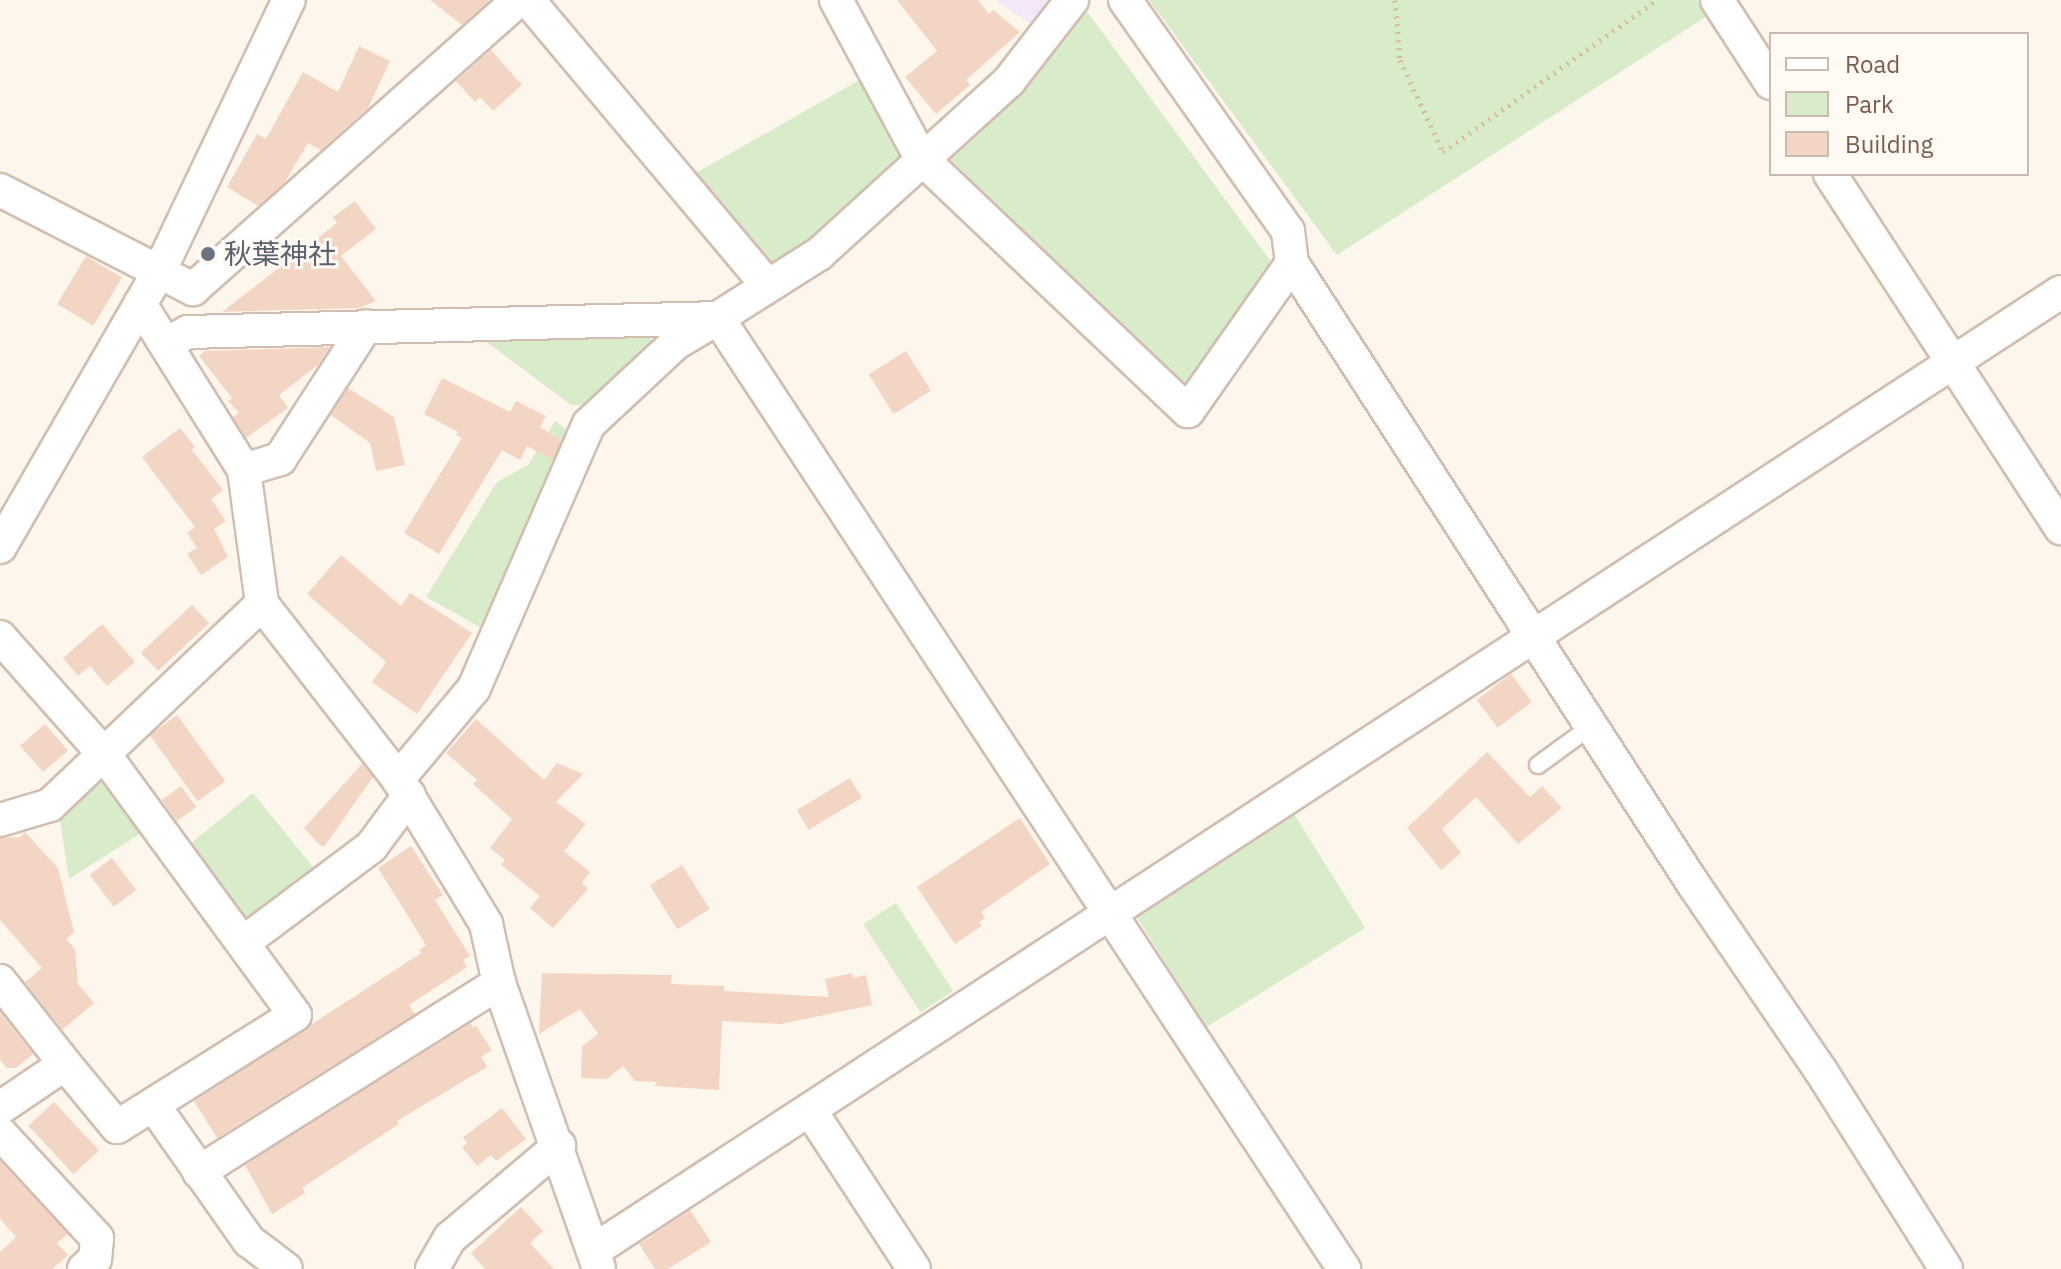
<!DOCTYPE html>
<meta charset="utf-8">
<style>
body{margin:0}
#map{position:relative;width:2061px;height:1269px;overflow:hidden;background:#fdf6ec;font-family:"IBM Plex Sans","Noto Sans JP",sans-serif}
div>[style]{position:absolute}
.education>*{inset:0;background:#f3e8fa}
.green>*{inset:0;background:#d8ecc9;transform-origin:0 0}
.building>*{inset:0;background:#f3d5c3;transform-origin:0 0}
.path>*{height:5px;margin-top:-2.5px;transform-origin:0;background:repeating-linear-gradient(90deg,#d9b8a5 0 2px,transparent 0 8px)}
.roads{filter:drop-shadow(2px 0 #d1beb0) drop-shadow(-2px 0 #d1beb0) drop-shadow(0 2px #d1beb0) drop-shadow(0 -2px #d1beb0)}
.lane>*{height:16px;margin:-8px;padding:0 8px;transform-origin:8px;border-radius:8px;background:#fff}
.street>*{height:32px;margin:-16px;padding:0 16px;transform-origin:16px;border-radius:16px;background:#fff}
.dots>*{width:22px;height:22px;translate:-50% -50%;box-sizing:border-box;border:4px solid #fffaf3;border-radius:50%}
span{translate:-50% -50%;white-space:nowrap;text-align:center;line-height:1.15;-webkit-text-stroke:6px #fffaf3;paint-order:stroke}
.worship-label{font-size:28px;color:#5b616d}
.left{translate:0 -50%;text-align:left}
.legend{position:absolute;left:1769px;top:32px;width:260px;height:144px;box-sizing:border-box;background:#fffaf3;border:2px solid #cabbb1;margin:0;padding:10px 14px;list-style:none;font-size:24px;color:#7a5c4d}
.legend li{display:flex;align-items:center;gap:16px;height:40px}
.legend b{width:40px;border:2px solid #cabbb1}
</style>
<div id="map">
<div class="education">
<div style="clip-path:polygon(995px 0,1050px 0,1032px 25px)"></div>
</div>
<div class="green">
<div style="clip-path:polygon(1149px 0,1697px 0,1707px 16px,1337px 255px)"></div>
<div style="clip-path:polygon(1086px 10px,1272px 263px,1200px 383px,1185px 391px,946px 166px,952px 154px,1020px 89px)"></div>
<div style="clip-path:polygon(863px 78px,901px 154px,897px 168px,769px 278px,680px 182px)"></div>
<div style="clip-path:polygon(646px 329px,656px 349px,593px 405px,571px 405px,481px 338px)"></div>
<div style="clip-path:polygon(555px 421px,575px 436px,485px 630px,426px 597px,497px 482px,528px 465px)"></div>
<div style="clip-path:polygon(96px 776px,111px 781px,146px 830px,69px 879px,59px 814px)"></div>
<div style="left:253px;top:793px;width:96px;height:84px;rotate:51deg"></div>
<div style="left:1292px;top:811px;width:138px;height:188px;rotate:58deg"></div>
<div style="left:896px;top:903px;width:105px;height:39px;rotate:57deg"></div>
</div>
<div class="building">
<div style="clip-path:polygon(430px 0,490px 0,462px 25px)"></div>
<div style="clip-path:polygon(897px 0,978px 0,989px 14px,993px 10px,1020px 32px,966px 80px,970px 85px,936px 114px,905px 77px,937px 51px)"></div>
<div style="clip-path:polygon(359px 46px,390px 61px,368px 108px,321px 150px,308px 143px,285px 182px,258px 206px,227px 187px,257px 134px,266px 139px,303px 72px,338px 92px)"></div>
<div style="clip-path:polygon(491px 50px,522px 85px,493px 111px,480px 97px,475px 102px,456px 81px)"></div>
<div style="clip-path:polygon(355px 201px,376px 229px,341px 256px,376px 301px,360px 308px,222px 312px,337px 223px,333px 217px)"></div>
<div style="left:86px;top:256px;width:42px;height:56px;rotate:31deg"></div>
<div style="clip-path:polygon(330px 347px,318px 365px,279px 395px,288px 408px,246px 438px,233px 417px,239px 413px,228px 401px,232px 398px,199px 356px,205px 351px)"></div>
<div style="left:906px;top:351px;width:47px;height:44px;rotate:58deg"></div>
<div style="clip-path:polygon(442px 378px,510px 412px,516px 401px,546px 416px,540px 427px,561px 440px,553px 460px,527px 446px,520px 460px,502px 450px,439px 554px,404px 533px,462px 438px,456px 435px,458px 432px,424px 414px)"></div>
<div style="clip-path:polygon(348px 388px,394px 417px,405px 465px,376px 471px,370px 443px,331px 415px)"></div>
<div style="clip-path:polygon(180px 428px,195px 447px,192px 450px,223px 490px,211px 499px,226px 521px,214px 529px,228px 557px,201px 575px,187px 554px,197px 548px,187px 533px,195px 527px,142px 457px)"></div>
<div style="clip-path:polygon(341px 555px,401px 606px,410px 593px,472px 633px,417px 714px,372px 682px,386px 662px,307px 594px)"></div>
<div style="left:192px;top:605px;width:25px;height:70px;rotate:47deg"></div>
<div style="clip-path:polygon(102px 624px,135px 662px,107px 686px,90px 666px,78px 676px,63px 658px)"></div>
<div style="left:1511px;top:674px;width:35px;height:43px;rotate:53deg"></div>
<div style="left:177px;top:715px;width:82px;height:34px;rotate:54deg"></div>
<div style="clip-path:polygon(476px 719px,544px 780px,557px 763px,583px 774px,556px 802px,586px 824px,564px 851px,590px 872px,582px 883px,588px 889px,553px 928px,530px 908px,540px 896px,501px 865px,505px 860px,490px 848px,512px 819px,473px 784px,477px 780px,446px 753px)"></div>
<div style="left:45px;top:724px;width:35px;height:33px;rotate:49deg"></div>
<div style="clip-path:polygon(1487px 752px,1530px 797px,1542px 786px,1562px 808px,1518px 844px,1476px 797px,1442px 829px,1461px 853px,1441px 870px,1407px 828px)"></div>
<div style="clip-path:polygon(362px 764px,373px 777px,324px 847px,320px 845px,304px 828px)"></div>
<div style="left:850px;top:778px;width:23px;height:62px;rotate:59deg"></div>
<div style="left:181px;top:786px;width:26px;height:24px;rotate:54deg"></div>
<div style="clip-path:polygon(1020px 818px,1050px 864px,981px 912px,985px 918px,979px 922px,982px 926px,955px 944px,917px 887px)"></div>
<div style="clip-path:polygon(25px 832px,58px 868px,74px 932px,66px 939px,75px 949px,78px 984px,94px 1003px,62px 1030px,25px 982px,42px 968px,0 920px,0 838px,20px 837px)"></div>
<div style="clip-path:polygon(411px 846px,443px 895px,435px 900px,470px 956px,463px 960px,467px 967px,409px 1005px,415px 1014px,217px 1138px,194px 1101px,421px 953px,419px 950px,426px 945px,378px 868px)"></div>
<div style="left:112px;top:858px;width:40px;height:28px;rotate:53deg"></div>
<div style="left:682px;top:865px;width:52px;height:38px;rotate:58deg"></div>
<div style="clip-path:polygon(542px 973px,672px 975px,671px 984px,724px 986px,724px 991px,829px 997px,825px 979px,852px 973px,853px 978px,866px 975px,872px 1005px,781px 1024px,722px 1021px,719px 1090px,655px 1086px,656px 1082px,635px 1081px,623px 1066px,607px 1079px,581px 1078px,582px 1046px,598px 1034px,580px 1009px,539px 1034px)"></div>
<div style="clip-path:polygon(0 1012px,33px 1054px,16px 1068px,7px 1068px,0 1060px)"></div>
<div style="clip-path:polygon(471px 1023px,473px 1028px,476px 1026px,492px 1050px,481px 1057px,487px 1067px,397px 1121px,399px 1124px,302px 1188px,305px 1193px,272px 1214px,245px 1165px)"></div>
<div style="left:54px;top:1102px;width:66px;height:35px;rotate:47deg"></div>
<div style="clip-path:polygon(502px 1108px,526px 1139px,496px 1161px,491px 1155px,477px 1166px,462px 1147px,467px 1143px,463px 1137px)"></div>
<div style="clip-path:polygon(0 1161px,68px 1234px,57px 1243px,68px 1255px,52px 1269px,0 1269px,0 1252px,16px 1237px,0 1219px)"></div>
<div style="clip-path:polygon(521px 1207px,543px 1231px,530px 1243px,554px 1269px,485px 1269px,471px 1253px)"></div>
<div style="clip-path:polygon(690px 1210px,711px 1242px,668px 1269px,655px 1269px,639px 1244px)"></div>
</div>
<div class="path">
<div style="left:1395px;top:0;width:60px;rotate:85.2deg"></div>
<div style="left:1400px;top:60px;width:102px;rotate:64.9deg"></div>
<div style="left:1443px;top:152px;width:262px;rotate:-35.4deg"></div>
</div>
<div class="roads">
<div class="lane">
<div style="left:1538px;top:765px;width:68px;rotate:-36deg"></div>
</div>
<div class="street">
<div style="left:528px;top:0;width:373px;rotate:50deg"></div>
<div style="left:836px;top:0;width:179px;rotate:61.7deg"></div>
<div style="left:921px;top:158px;width:368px;rotate:43.5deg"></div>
<div style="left:1188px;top:411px;width:181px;rotate:-54.9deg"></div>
<div style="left:1125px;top:0;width:283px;rotate:54.8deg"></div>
<div style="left:1288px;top:231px;width:32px;rotate:83deg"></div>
<div style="left:1292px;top:263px;width:741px;rotate:57.13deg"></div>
<div style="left:1694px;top:885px;width:225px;rotate:55.7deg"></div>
<div style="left:1821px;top:1071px;width:234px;rotate:57.7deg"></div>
<div style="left:1717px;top:0;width:99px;rotate:57deg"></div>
<div style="left:1830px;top:174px;width:423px;rotate:56.9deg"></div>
<div style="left:0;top:190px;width:217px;rotate:27.2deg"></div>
<div style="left:193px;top:289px;width:436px;rotate:-41.6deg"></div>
<div style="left:140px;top:304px;width:196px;rotate:57.9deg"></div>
<div style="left:244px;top:470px;width:135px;rotate:82.3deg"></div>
<div style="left:262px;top:604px;width:222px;rotate:52.1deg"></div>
<div style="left:398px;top:779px;width:170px;rotate:58.7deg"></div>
<div style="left:486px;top:924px;width:60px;rotate:77.6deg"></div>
<div style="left:499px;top:983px;width:302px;rotate:70.7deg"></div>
<div style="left:167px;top:344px;width:24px;rotate:-30deg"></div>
<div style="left:188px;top:332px;width:530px;rotate:-1.51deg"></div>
<div style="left:718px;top:318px;width:120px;rotate:-32.4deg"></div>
<div style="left:819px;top:254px;width:257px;rotate:-42.3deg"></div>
<div style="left:1009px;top:81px;width:103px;rotate:-52.1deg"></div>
<div style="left:244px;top:470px;width:38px;rotate:-17deg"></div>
<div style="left:280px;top:459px;width:158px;rotate:-57.1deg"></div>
<div style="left:0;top:547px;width:318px;rotate:-60deg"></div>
<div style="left:159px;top:272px;width:301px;rotate:-64.5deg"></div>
<div style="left:0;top:637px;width:157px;rotate:48.4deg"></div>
<div style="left:104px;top:754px;width:323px;rotate:53.8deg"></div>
<div style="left:295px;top:1015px;width:210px;rotate:147.8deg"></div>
<div style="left:117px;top:1127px;width:82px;rotate:-129.5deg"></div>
<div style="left:65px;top:1064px;width:78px;rotate:145.9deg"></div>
<div style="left:398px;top:779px;width:119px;rotate:-50.1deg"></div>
<div style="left:474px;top:688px;width:288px;rotate:-66.5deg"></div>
<div style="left:589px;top:424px;width:119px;rotate:-43deg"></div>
<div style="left:676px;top:343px;width:49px;rotate:-30.8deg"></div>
<div style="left:718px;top:318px;width:1139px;rotate:56.64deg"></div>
<div style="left:0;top:820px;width:52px;rotate:-16.7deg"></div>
<div style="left:50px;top:805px;width:292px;rotate:-43.5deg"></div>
<div style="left:244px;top:942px;width:159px;rotate:-36.8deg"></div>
<div style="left:371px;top:847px;width:64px;rotate:-53.3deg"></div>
<div style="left:0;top:981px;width:105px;rotate:51.9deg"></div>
<div style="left:154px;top:1106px;width:165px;rotate:54.9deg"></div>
<div style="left:249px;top:1241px;width:46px;rotate:37.1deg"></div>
<div style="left:810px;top:1110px;width:190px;rotate:56.8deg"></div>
<div style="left:0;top:1133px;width:143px;rotate:47.3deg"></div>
<div style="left:97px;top:1238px;width:21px;rotate:95deg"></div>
<div style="left:95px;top:1259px;width:15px;rotate:138deg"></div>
<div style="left:199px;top:1172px;width:355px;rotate:-32.2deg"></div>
<div style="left:593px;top:1251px;width:1753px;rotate:-33.16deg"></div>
<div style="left:432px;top:1269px;width:36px;rotate:-60deg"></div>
<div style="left:450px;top:1238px;width:143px;rotate:-40.2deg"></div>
</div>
</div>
<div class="dots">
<div style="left:208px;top:254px;background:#6b7280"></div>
</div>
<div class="worship-label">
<span class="left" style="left:224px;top:254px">秋葉神社</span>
</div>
<ul class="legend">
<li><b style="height:10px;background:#fff"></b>Road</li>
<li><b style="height:22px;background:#d8ecc9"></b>Park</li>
<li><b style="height:22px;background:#f3d5c3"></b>Building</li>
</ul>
</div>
